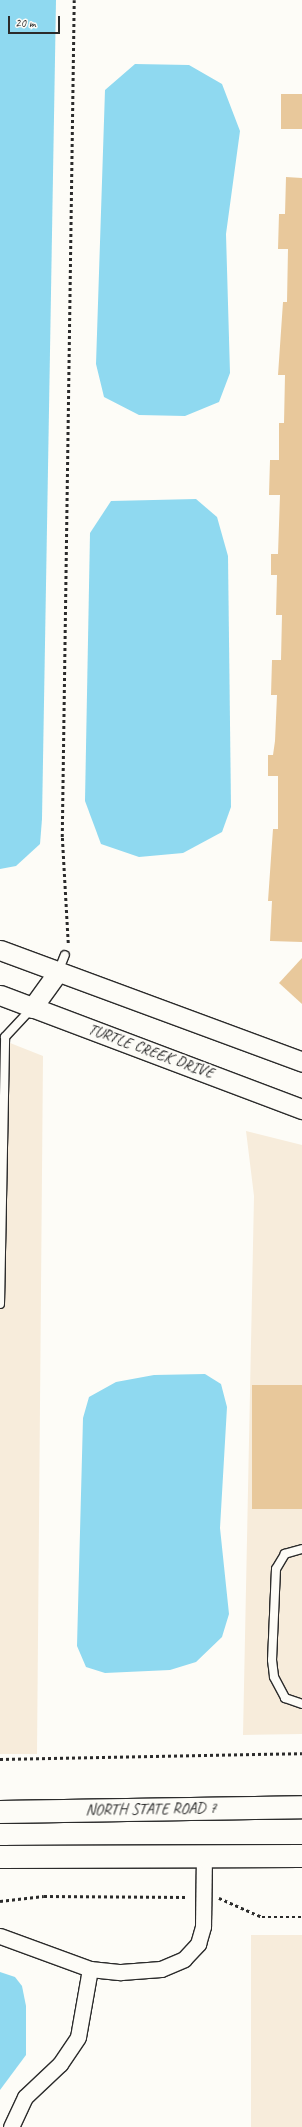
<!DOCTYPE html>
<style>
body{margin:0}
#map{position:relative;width:302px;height:2127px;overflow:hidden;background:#fdfcf7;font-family:Caveat,sans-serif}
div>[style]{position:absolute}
.built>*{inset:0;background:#f7ecdb;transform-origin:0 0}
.water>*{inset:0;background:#8fd9f0}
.building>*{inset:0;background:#e8c89b;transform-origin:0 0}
.path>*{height:2.5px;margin-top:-1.25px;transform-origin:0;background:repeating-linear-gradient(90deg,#2b2b2b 0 3px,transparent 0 6px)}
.roads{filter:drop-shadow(1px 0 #2b2b2b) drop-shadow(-1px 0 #2b2b2b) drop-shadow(0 1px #2b2b2b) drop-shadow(0 -1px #2b2b2b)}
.service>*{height:8px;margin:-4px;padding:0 4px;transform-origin:4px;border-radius:4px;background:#fdfcf7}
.minor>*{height:15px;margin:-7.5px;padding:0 7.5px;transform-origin:7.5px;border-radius:7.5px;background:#fdfcf7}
.tertiary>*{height:19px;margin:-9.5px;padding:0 9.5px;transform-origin:9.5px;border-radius:9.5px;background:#fdfcf7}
.primary>*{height:22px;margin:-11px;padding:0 11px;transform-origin:11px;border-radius:11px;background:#fdfcf7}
span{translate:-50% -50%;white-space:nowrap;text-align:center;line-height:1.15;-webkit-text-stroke:3px #fdfcf7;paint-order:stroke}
.street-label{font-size:16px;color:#2b2b2b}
.scale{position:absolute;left:8px;top:16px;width:52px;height:18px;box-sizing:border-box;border:2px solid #2b2b2b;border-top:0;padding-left:5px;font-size:12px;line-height:14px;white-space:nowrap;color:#2b2b2b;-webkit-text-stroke:3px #fdfcf7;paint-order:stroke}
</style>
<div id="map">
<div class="built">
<div style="clip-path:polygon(0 1039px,43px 1056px,37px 1754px,0 1754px)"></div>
<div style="clip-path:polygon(246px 1131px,302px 1145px,302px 1734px,243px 1735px,254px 1196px)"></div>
<div style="left:251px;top:1935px;width:51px;height:192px"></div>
</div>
<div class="water">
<div style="clip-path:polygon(0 0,56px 0,42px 819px,40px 844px,16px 866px,0 869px)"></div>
<div style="clip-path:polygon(135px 64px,189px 65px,222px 84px,240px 131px,226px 234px,230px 373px,219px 402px,185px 416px,139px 415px,104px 397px,96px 364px,105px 90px)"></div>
<div style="clip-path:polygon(196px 499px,217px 517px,228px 556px,231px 807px,222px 832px,183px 853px,139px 857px,101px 844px,85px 801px,90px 533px,111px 501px)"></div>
<div style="clip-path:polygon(205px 1374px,221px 1384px,227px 1407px,220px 1528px,229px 1614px,222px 1637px,196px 1662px,170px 1670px,105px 1673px,86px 1667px,77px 1646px,83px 1418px,89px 1397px,116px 1382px,154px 1375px)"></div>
<div style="clip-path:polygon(0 1972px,15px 1977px,22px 1986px,26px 2006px,26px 2055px,0 2090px)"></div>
</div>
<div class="building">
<div style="left:281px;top:94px;width:21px;height:35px"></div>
<div style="clip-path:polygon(286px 177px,302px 178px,302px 942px,270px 941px,272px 901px,268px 901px,273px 829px,278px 829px,278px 776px,268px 776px,268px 755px,273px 755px,275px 741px,277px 695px,271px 695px,272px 660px,281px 660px,282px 615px,276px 615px,277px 575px,271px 575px,271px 554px,278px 554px,280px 495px,269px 495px,270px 460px,279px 460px,279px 423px,284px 423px,285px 375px,278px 375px,283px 302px,287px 302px,288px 249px,278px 249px,279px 214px,285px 214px)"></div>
<div style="clip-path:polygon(302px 958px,302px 1004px,279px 983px)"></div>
<div style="left:252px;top:1385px;width:50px;height:124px"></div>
</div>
<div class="path">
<div style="left:68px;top:943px;width:106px;rotate:-93.2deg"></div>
<div style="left:62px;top:837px;width:837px;rotate:-89.18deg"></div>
<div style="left:0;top:1759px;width:302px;rotate:-1.1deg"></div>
<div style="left:219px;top:1898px;width:47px;rotate:23.8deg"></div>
<div style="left:262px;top:1917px;width:40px"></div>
<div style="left:0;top:1901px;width:44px;rotate:-6.5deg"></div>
<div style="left:44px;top:1896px;width:144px;rotate:0.4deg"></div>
</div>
<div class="roads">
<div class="service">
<div style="left:58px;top:972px;width:18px;rotate:-68deg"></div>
<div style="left:0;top:1304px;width:267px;rotate:-88.9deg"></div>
<div style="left:5px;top:1037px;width:40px;rotate:-47deg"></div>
<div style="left:302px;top:1549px;width:18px;rotate:164deg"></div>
<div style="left:285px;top:1554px;width:17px;rotate:121deg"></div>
<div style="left:276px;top:1569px;width:91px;rotate:92.5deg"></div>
<div style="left:272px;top:1660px;width:17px;rotate:83deg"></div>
<div style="left:274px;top:1677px;width:24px;rotate:62deg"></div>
<div style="left:285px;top:1698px;width:18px;rotate:19deg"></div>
</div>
<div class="minor">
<div style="left:0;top:1936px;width:96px;rotate:20.1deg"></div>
<div style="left:90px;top:1969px;width:31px;rotate:6deg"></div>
<div style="left:121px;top:1972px;width:40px;rotate:-4.3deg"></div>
<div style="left:161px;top:1969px;width:25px;rotate:-23deg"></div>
<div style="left:184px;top:1959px;width:21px;rotate:-47deg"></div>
<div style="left:198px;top:1944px;width:19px;rotate:-74deg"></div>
<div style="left:203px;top:1926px;width:69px;rotate:-89.2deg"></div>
<div style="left:11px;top:2127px;width:33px;rotate:-65deg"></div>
<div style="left:25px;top:2097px;width:48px;rotate:-43.3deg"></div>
<div style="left:60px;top:2064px;width:32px;rotate:-56deg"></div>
<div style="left:78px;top:2037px;width:69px;rotate:-80deg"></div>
</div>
<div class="tertiary">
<div style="left:0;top:950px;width:322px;rotate:20.3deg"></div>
<div style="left:0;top:995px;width:323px;rotate:20.7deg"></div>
<div style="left:32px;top:1008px;width:44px;rotate:-54.2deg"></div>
</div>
<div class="primary">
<div style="left:0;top:1812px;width:302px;rotate:-0.9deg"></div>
<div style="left:0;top:1857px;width:302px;rotate:-0.2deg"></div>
</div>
</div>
<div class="street-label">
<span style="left:151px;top:1051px;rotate:20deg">TURTLE CREEK DRIVE</span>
<span style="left:151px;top:1809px;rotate:-1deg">NORTH STATE ROAD 7</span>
</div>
<div class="scale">20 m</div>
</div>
